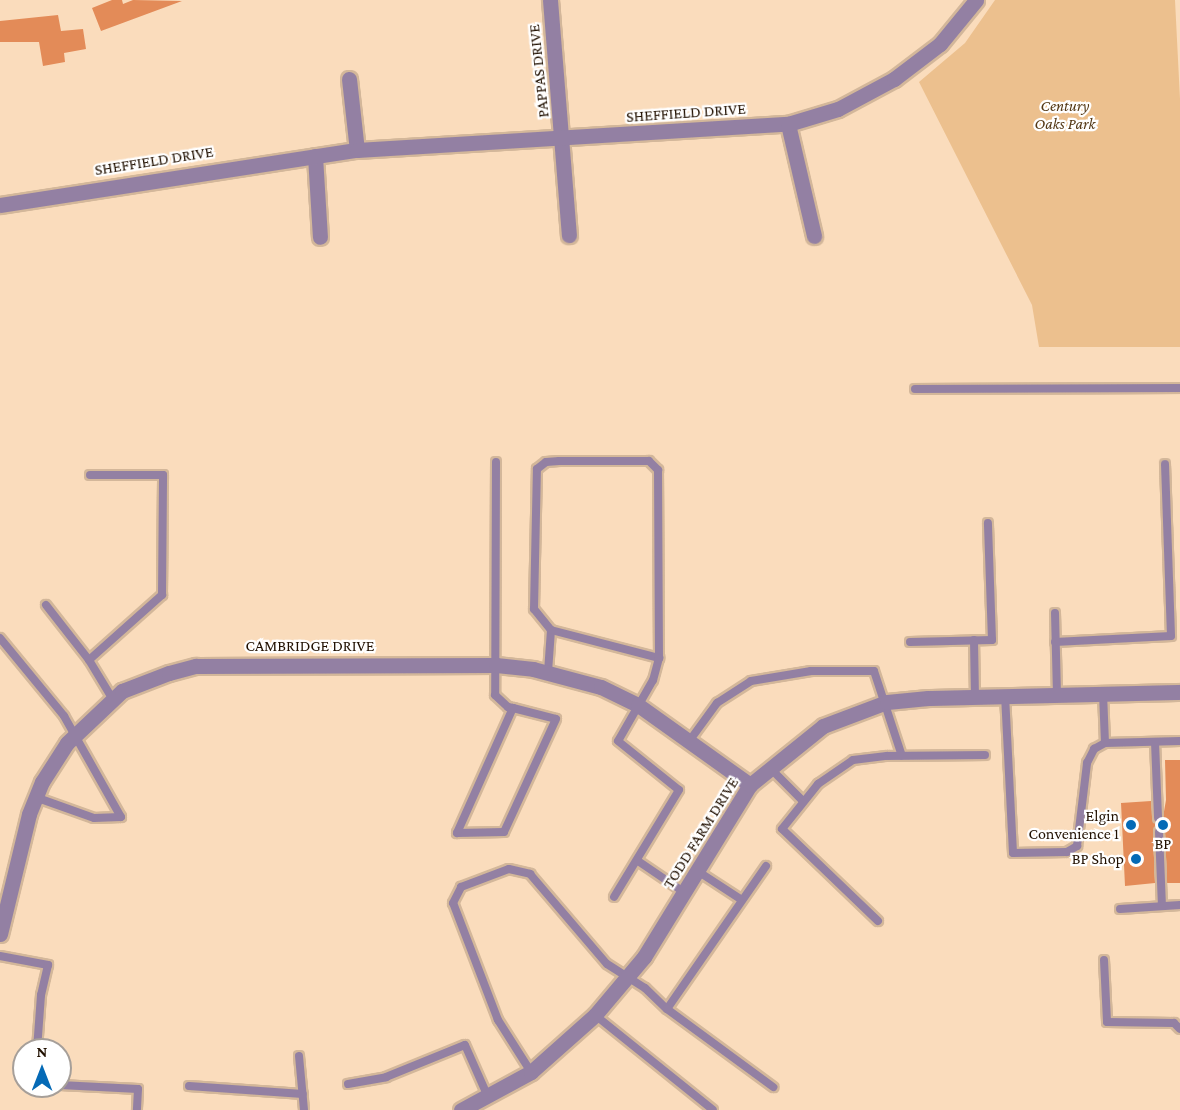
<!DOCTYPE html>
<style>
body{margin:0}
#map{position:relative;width:1180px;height:1110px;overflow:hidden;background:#fadcbc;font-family:"Crimson Pro",serif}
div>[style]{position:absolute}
.green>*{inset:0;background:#ecc08e}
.building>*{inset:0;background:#e38b58}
.roads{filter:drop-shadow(2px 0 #d3b79a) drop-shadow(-2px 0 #d3b79a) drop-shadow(0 2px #d3b79a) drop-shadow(0 -2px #d3b79a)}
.service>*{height:8px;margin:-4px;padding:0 4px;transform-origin:4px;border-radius:4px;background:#9380a3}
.minor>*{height:15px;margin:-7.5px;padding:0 7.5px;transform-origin:7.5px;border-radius:7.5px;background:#9380a3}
.dots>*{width:16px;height:16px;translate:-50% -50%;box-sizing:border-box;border:3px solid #fff;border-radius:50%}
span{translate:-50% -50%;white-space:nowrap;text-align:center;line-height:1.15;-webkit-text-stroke:4.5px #fff;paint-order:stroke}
.street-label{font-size:16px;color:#211000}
.park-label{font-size:16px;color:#533714;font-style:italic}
.poi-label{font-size:16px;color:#211000}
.right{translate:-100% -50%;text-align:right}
.north{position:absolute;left:12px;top:1038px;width:60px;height:60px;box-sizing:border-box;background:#fff;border:2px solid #a69f99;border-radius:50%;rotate:0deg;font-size:16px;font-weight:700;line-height:24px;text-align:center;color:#211000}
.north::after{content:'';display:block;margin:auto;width:21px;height:27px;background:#056ab6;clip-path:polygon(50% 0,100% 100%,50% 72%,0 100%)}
</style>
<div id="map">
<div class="green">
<div style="clip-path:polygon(995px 0,1175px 0,1180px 99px,1180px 347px,1039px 347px,1032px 305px,919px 82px,965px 43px)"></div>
</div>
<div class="building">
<div style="clip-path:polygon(112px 0,122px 0,123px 4px,133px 0,182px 1px,101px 31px,92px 8px)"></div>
<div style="clip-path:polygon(58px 15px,61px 31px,83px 29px,86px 49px,64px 53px,65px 62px,43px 66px,39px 42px,0 42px,0 21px)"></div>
<div style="clip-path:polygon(1165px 760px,1180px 760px,1180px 883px,1167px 883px,1165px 832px,1158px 826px,1153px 832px,1155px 883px,1125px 886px,1121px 803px,1151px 801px,1153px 821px,1162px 823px,1166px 800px)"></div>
</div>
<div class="roads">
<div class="service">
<div style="left:915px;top:389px;width:265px;rotate:-0.2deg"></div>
<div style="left:496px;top:462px;width:233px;rotate:90.2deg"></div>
<div style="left:495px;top:695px;width:18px;rotate:43deg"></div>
<div style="left:508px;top:707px;width:5px;rotate:11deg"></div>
<div style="left:513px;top:708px;width:44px;rotate:14.3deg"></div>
<div style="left:556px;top:719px;width:124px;rotate:114.7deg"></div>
<div style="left:504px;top:832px;width:47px;rotate:178.8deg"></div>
<div style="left:457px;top:833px;width:137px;rotate:-65.9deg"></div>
<div style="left:46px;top:605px;width:70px;rotate:52deg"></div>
<div style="left:89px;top:660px;width:44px;rotate:58.8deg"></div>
<div style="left:1055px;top:613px;width:81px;rotate:88.6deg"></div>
<div style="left:551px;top:630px;width:112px;rotate:14.5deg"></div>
<div style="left:0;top:638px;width:101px;rotate:50.6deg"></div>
<div style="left:64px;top:716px;width:116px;rotate:60.6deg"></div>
<div style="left:121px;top:817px;width:27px;rotate:178deg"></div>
<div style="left:94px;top:818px;width:63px;rotate:-160.4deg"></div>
<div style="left:974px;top:640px;width:56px;rotate:89deg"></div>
<div style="left:910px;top:642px;width:82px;rotate:-1.4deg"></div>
<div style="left:992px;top:640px;width:117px;rotate:-92deg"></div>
<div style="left:1055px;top:642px;width:116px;rotate:-3deg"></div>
<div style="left:1171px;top:636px;width:172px;rotate:-92deg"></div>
<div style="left:89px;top:660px;width:98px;rotate:-41.7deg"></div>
<div style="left:162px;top:595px;width:120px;rotate:-89.5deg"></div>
<div style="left:163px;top:475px;width:73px;rotate:180deg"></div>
<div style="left:548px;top:672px;width:42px;rotate:-85.9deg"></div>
<div style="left:551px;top:630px;width:27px;rotate:-129deg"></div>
<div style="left:534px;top:609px;width:140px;rotate:-88.8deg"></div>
<div style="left:537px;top:469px;width:11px;rotate:-38deg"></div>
<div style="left:546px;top:462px;width:13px;rotate:-4deg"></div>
<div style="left:559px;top:461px;width:90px"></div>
<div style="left:649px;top:461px;width:13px;rotate:45deg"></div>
<div style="left:658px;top:470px;width:188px;rotate:89.7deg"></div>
<div style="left:659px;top:658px;width:23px;rotate:105deg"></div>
<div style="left:653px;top:680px;width:70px;rotate:119.8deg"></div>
<div style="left:618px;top:741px;width:78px;rotate:38.8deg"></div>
<div style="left:679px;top:790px;width:125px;rotate:121.3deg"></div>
<div style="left:1103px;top:693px;width:50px;rotate:87.7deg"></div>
<div style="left:1105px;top:743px;width:75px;rotate:-1.5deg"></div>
<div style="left:1005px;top:695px;width:158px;rotate:87.1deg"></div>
<div style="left:1013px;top:853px;width:54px;rotate:-1.1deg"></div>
<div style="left:1067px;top:852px;width:12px;rotate:-31deg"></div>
<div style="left:1077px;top:846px;width:84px;rotate:-83.1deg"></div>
<div style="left:1087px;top:763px;width:16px;rotate:-63deg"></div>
<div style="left:1094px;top:749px;width:13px;rotate:-29deg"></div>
<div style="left:690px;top:740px;width:46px;rotate:-53.9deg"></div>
<div style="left:717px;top:703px;width:40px;rotate:-32.9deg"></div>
<div style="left:751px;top:681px;width:61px;rotate:-9.5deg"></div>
<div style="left:811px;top:671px;width:63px"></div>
<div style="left:874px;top:671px;width:89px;rotate:71.8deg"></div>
<div style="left:1155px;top:742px;width:76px;rotate:87.7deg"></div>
<div style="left:770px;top:768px;width:45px;rotate:45deg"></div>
<div style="left:1159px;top:832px;width:74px;rotate:87.7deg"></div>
<div style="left:638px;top:861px;width:57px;rotate:34.2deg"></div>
<div style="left:699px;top:872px;width:51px;rotate:33.1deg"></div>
<div style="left:1120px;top:909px;width:60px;rotate:-3.8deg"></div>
<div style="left:878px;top:921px;width:133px;rotate:-136.2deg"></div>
<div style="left:782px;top:829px;width:58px;rotate:-51.3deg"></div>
<div style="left:818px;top:784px;width:42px;rotate:-34.4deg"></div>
<div style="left:853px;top:760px;width:34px;rotate:-7deg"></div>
<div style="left:887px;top:756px;width:98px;rotate:-0.6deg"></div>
<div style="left:0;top:956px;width:49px;rotate:10.6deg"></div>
<div style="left:48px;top:965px;width:31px;rotate:103deg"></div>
<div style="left:41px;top:995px;width:55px;rotate:94.2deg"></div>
<div style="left:1104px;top:960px;width:62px;rotate:87.2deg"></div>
<div style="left:1107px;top:1022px;width:67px;rotate:0.9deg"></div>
<div style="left:1174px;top:1023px;width:8px;rotate:45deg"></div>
<div style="left:667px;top:1009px;width:174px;rotate:-55.3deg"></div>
<div style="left:595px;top:1015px;width:151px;rotate:38.8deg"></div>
<div style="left:299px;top:1056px;width:54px;rotate:84.7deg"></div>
<div style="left:531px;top:1072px;width:62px;rotate:-122.4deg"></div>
<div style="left:498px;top:1020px;width:125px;rotate:-111deg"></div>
<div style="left:453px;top:903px;width:18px;rotate:-63deg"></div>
<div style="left:461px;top:887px;width:51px;rotate:-20.6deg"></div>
<div style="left:509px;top:869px;width:22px;rotate:13deg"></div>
<div style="left:530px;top:874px;width:118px;rotate:49.5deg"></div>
<div style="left:607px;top:964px;width:45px;rotate:32.3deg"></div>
<div style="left:645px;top:988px;width:30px;rotate:44deg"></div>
<div style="left:667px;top:1009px;width:132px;rotate:36.3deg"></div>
<div style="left:348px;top:1084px;width:39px;rotate:-10deg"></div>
<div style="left:386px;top:1077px;width:85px;rotate:-22.1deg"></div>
<div style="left:465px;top:1045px;width:57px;rotate:66.1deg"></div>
<div style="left:60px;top:1085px;width:78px;rotate:2.9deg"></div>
<div style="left:138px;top:1089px;width:21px;rotate:93deg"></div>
<div style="left:189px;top:1086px;width:114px;rotate:4deg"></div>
</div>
<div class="minor">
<div style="left:550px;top:0;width:236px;rotate:85.4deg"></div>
<div style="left:349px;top:79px;width:71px;rotate:83.6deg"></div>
<div style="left:788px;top:124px;width:115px;rotate:76.9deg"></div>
<div style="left:315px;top:156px;width:81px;rotate:86.5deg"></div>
<div style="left:0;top:205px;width:361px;rotate:-8.8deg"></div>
<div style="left:357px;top:150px;width:432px;rotate:-3.5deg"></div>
<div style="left:788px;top:124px;width:52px;rotate:-16.7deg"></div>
<div style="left:838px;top:109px;width:64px;rotate:-28.2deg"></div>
<div style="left:894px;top:79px;width:58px;rotate:-37.3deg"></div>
<div style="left:940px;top:44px;width:57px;rotate:-50.7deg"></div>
<div style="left:0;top:934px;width:123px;rotate:-76.4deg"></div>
<div style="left:29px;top:814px;width:35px;rotate:-68deg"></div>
<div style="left:42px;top:782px;width:46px;rotate:-57.3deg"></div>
<div style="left:67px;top:743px;width:76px;rotate:-43.4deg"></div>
<div style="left:122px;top:691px;width:50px;rotate:-21deg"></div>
<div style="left:169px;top:673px;width:28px;rotate:-15deg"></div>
<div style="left:196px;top:666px;width:300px;rotate:-0.2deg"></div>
<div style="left:496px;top:665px;width:37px;rotate:6deg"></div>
<div style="left:533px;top:669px;width:70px;rotate:14.8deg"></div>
<div style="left:601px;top:687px;width:41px;rotate:25.9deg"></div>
<div style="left:638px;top:705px;width:138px;rotate:35.5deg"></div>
<div style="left:461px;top:1110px;width:80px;rotate:-28.5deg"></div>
<div style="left:531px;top:1072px;width:86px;rotate:-41.7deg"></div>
<div style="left:595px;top:1015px;width:76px;rotate:-49.8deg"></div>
<div style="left:644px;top:957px;width:202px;rotate:-58.4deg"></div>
<div style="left:750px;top:785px;width:94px;rotate:-38.9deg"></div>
<div style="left:823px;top:726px;width:68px;rotate:-20.6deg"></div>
<div style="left:887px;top:702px;width:41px;rotate:-5.6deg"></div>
<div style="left:928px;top:698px;width:252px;rotate:-1.4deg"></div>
</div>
</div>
<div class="dots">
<div style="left:1131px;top:825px;background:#056ab6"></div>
<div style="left:1163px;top:825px;background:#056ab6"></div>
<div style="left:1136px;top:859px;background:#056ab6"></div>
</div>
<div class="street-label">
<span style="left:539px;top:71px;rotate:-96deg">PAPPAS DRIVE</span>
<span style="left:686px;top:113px;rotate:-4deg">SHEFFIELD DRIVE</span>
<span style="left:154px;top:161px;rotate:-9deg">SHEFFIELD DRIVE</span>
<span style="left:310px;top:646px">CAMBRIDGE DRIVE</span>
<span style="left:701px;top:833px;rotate:-58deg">TODD FARM DRIVE</span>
</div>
<div class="park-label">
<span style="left:1065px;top:115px">Century<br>Oaks Park</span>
</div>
<div class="poi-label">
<span class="right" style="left:1119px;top:825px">Elgin<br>Convenience 1</span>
<span style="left:1163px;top:844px">BP</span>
<span class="right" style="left:1124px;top:859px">BP Shop</span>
</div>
<div class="north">N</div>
</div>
